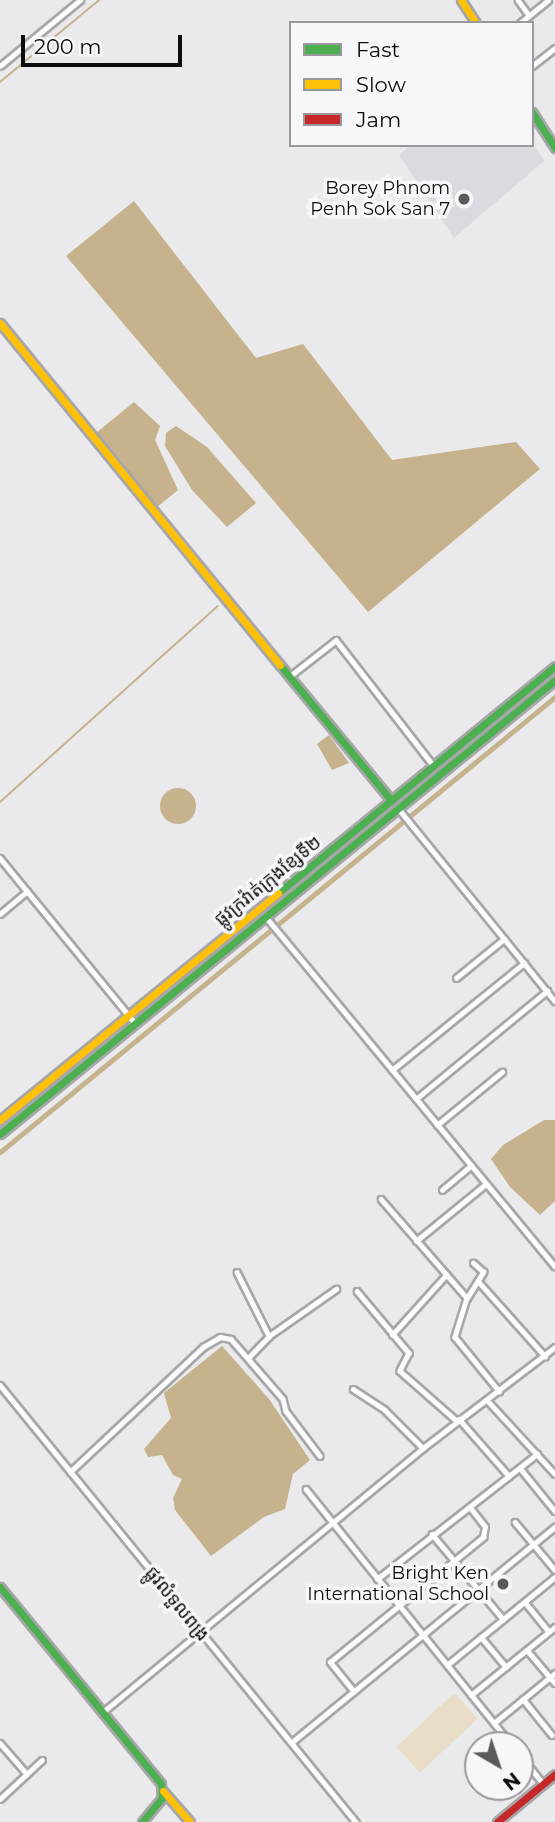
<!DOCTYPE html>
<meta charset="utf-8">
<style>
body{margin:0}
#map{position:relative;width:555px;height:1822px;overflow:hidden;background:#eaeaec;font-family:Montserrat,"Noto Sans Khmer",sans-serif}
div>[style]{position:absolute}
.built>*{inset:0;background:#dbdae1}
.green>*{inset:0;background:#e9ddc7;transform-origin:0 0}
.water>*{inset:0;background:#c6b28c}
.round{border-radius:50%}
.stream>*{height:2px;margin:-1px;padding:0 1px;transform-origin:1px;border-radius:1px;background:#c6b28c}
.canal>*{height:5px;margin:-2.5px;padding:0 2.5px;transform-origin:2.5px;border-radius:2.5px;background:#c6b28c}
.roads{filter:drop-shadow(2px 0 #a7a6a8) drop-shadow(-2px 0 #a7a6a8) drop-shadow(0 2px #a7a6a8) drop-shadow(0 -2px #a7a6a8)}
.street>*{height:4.5px;margin:-2.25px;padding:0 2.25px;transform-origin:2.25px;border-radius:2.25px;background:#fcfcfc}
.fast>*{height:7px;margin:-3.5px;padding:0 3.5px;transform-origin:3.5px;border-radius:3.5px;background:#4caf50}
.slow>*{height:7px;margin:-3.5px;padding:0 3.5px;transform-origin:3.5px;border-radius:3.5px;background:#ffc107}
.jam>*{height:7px;margin:-3.5px;padding:0 3.5px;transform-origin:3.5px;border-radius:3.5px;background:#c62828}
.dots>*{width:19px;height:19px;translate:-50% -50%;box-sizing:border-box;border:4px solid #f7f6fb;border-radius:50%}
span{translate:-50% -50%;white-space:nowrap;text-align:center;line-height:1.15;-webkit-text-stroke:7px #f7f6fb;paint-order:stroke}
.poi-label{font-size:18px;color:#0c0c0d}
.right{translate:-100% -50%;text-align:right}
.street-label{font-size:18px;color:#0c0c0d}
.legend{position:absolute;left:289px;top:21px;width:245px;height:126px;box-sizing:border-box;background:#f7f6fb;border:2px solid #99989c;margin:0;padding:9px 12px;list-style:none;font-size:21px;color:#0c0c0d}
.legend li{display:flex;align-items:center;gap:14px;height:35px}
.legend b{width:35px;border:2px solid #99989c}
.north{position:absolute;left:464px;top:1731px;width:70px;height:70px;box-sizing:border-box;background:#f7f6fb;border:2px solid #99989c;border-radius:50%;rotate:141deg;font-size:19px;font-weight:700;line-height:28px;text-align:center;color:#0c0c0d}
.north::after{content:'';display:block;margin:auto;width:24px;height:32px;background:#5a5a5b;clip-path:polygon(50% 0,100% 100%,50% 72%,0 100%)}
.scale{position:absolute;left:21px;top:35px;width:161px;height:32px;box-sizing:border-box;border:4px solid #0c0c0d;border-top:0;padding-left:9px;font-size:21px;line-height:24px;white-space:nowrap;color:#0c0c0d;-webkit-text-stroke:5px #f7f6fb;paint-order:stroke}
</style>
<div id="map">
<div class="built">
<div style="clip-path:polygon(532px 142px,544px 161px,454px 238px,399px 155px,411px 145px)"></div>
</div>
<div class="green">
<div style="left:454px;top:1693px;width:35px;height:79px;rotate:47deg"></div>
</div>
<div class="water">
<div style="clip-path:polygon(134px 201px,256px 358px,303px 344px,392px 460px,516px 442px,540px 469px,368px 612px,66px 256px)"></div>
<div style="clip-path:polygon(134px 402px,160px 426px,155px 440px,178px 490px,156px 508px,96px 433px)"></div>
<div style="clip-path:polygon(176px 426px,207px 447px,256px 503px,227px 527px,192px 490px,165px 446px,166px 433px)"></div>
<div style="clip-path:polygon(329px 735px,349px 763px,332px 770px,317px 744px)"></div>
<div class="round" style="left:160px;top:788px;width:36px;height:36px"></div>
<div style="clip-path:polygon(544px 1120px,555px 1120px,555px 1201px,540px 1215px,510px 1187px,491px 1159px,503px 1145px)"></div>
<div style="clip-path:polygon(222px 1346px,269px 1399px,310px 1460px,293px 1474px,285px 1509px,264px 1517px,211px 1556px,175px 1510px,173px 1498px,182px 1479px,173px 1475px,162px 1455px,148px 1457px,144px 1449px,171px 1418px,164px 1393px)"></div>
</div>
<div class="stream">
<div style="left:0;top:82px;width:129px;rotate:-39.6deg"></div>
<div style="left:0;top:802px;width:293px;rotate:-42deg"></div>
</div>
<div class="canal">
<div style="left:0;top:1152px;width:718px;rotate:-39.35deg"></div>
</div>
<div class="roads">
<div class="street">
<div style="left:518px;top:0;width:19px;rotate:54deg"></div>
<div style="left:520px;top:23px;width:36px;rotate:-39deg"></div>
<div style="left:0;top:66px;width:104px;rotate:-39.5deg"></div>
<div style="left:532px;top:66px;width:29px;rotate:-38deg"></div>
<div style="left:290px;top:676px;width:58px;rotate:-38deg"></div>
<div style="left:336px;top:640px;width:158px;rotate:52.2deg"></div>
<div style="left:398px;top:808px;width:249px;rotate:50.9deg"></div>
<div style="left:0;top:858px;width:213px;rotate:50.7deg"></div>
<div style="left:0;top:914px;width:35px;rotate:-40deg"></div>
<div style="left:266px;top:917px;width:453px;rotate:50.4deg"></div>
<div style="left:456px;top:978px;width:62px;rotate:-39.1deg"></div>
<div style="left:392px;top:1070px;width:170px;rotate:-39deg"></div>
<div style="left:416px;top:1099px;width:170px;rotate:-39.5deg"></div>
<div style="left:437px;top:1125px;width:84px;rotate:-39.2deg"></div>
<div style="left:442px;top:1190px;width:38px;rotate:-40deg"></div>
<div style="left:381px;top:1199px;width:131px;rotate:49deg"></div>
<div style="left:467px;top:1298px;width:41px;rotate:107.1deg"></div>
<div style="left:455px;top:1337px;width:70px;rotate:50.8deg"></div>
<div style="left:416px;top:1241px;width:90px;rotate:-39.2deg"></div>
<div style="left:237px;top:1272px;width:72px;rotate:63.4deg"></div>
<div style="left:478px;top:1281px;width:101px;rotate:48.2deg"></div>
<div style="left:357px;top:1291px;width:81px;rotate:50deg"></div>
<div style="left:409px;top:1353px;width:20px;rotate:117deg"></div>
<div style="left:400px;top:1371px;width:76px;rotate:41.3deg"></div>
<div style="left:467px;top:1298px;width:31px;rotate:-58deg"></div>
<div style="left:483px;top:1272px;width:13px;rotate:-138deg"></div>
<div style="left:392px;top:1335px;width:81px;rotate:-48deg"></div>
<div style="left:248px;top:1358px;width:30px;rotate:-46deg"></div>
<div style="left:269px;top:1336px;width:82px;rotate:-35deg"></div>
<div style="left:0;top:1385px;width:564px;rotate:50.83deg"></div>
<div style="left:353px;top:1389px;width:38px;rotate:33deg"></div>
<div style="left:385px;top:1410px;width:54px;rotate:45deg"></div>
<div style="left:487px;top:1400px;width:100px;rotate:47.4deg"></div>
<div style="left:459px;top:1419px;width:76px;rotate:48.7deg"></div>
<div style="left:520px;top:1468px;width:55px;rotate:50.9deg"></div>
<div style="left:70px;top:1472px;width:183px;rotate:-43.2deg"></div>
<div style="left:203px;top:1347px;width:20px;rotate:-30deg"></div>
<div style="left:220px;top:1337px;width:11px;rotate:10deg"></div>
<div style="left:231px;top:1339px;width:79px;rotate:49.1deg"></div>
<div style="left:283px;top:1399px;width:12px;rotate:76deg"></div>
<div style="left:286px;top:1411px;width:56px;rotate:52.9deg"></div>
<div style="left:306px;top:1489px;width:329px;rotate:51.2deg"></div>
<div style="left:515px;top:1522px;width:62px;rotate:50.2deg"></div>
<div style="left:432px;top:1534px;width:111px;rotate:50.1deg"></div>
<div style="left:377px;top:1579px;width:203px;rotate:-38deg"></div>
<div style="left:525px;top:1602px;width:38px;rotate:51deg"></div>
<div style="left:481px;top:1637px;width:39px;rotate:50deg"></div>
<div style="left:527px;top:1650px;width:43px;rotate:49.7deg"></div>
<div style="left:447px;top:1665px;width:139px;rotate:-39.2deg"></div>
<div style="left:354px;top:1692px;width:38px;rotate:-129deg"></div>
<div style="left:330px;top:1662px;width:198px;rotate:-39.2deg"></div>
<div style="left:483px;top:1537px;width:10px;rotate:-79deg"></div>
<div style="left:485px;top:1527px;width:24px;rotate:-128deg"></div>
<div style="left:471px;top:1695px;width:108px;rotate:-39deg"></div>
<div style="left:523px;top:1699px;width:46px;rotate:51.1deg"></div>
<div style="left:103px;top:1712px;width:415px;rotate:-39.5deg"></div>
<div style="left:423px;top:1448px;width:166px;rotate:-37.4deg"></div>
<div style="left:494px;top:1723px;width:79px;rotate:-39.3deg"></div>
<div style="left:292px;top:1742px;width:340px;rotate:-39.3deg"></div>
<div style="left:0;top:1743px;width:41px;rotate:48.9deg"></div>
<div style="left:520px;top:1755px;width:36px;rotate:51deg"></div>
<div style="left:0;top:1799px;width:57px;rotate:-42.9deg"></div>
</div>
<div class="fast">
<div style="left:532px;top:112px;width:43px;rotate:57.4deg"></div>
<div style="left:280px;top:665px;width:175px;rotate:50.6deg"></div>
<div style="left:278px;top:893px;width:358px;rotate:-39.3deg"></div>
<div style="left:0;top:1134px;width:717px;rotate:-39.28deg"></div>
<div style="left:0;top:1587px;width:254px;rotate:50.7deg"></div>
<div style="left:161px;top:1784px;width:14px;rotate:86deg"></div>
<div style="left:162px;top:1798px;width:31px;rotate:130deg"></div>
</div>
<div class="slow">
<div style="left:461px;top:0;width:27px;rotate:57deg"></div>
<div style="left:0;top:323px;width:442px;rotate:50.7deg"></div>
<div style="left:0;top:1120px;width:359px;rotate:-39.2deg"></div>
<div style="left:163px;top:1791px;width:41px;rotate:48.9deg"></div>
</div>
<div class="jam">
<div style="left:497px;top:1822px;width:75px;rotate:-39.6deg"></div>
</div>
</div>
<div class="dots">
<div style="left:464px;top:199px;background:#5a5a5b"></div>
<div style="left:503px;top:1584px;background:#5a5a5b"></div>
</div>
<div class="poi-label">
<span class="right" style="left:450px;top:199px">Borey Phnom<br>Penh Sok San 7</span>
<span class="right" style="left:489px;top:1584px">Bright Ken<br>International School</span>
</div>
<div class="street-label">
<span style="left:268px;top:881px;rotate:-39deg">ផ្លូវក្រវ៉ាត់ក្រុងខ្សែទី២</span>
<span style="left:177px;top:1604px;rotate:51deg">ផ្លូវលំទួលពង្រ</span>
</div>
<ul class="legend">
<li><b style="height:9px;background:#4caf50"></b>Fast</li>
<li><b style="height:9px;background:#ffc107"></b>Slow</li>
<li><b style="height:9px;background:#c62828"></b>Jam</li>
</ul>
<div class="north">N</div>
<div class="scale">200 m</div>
</div>
